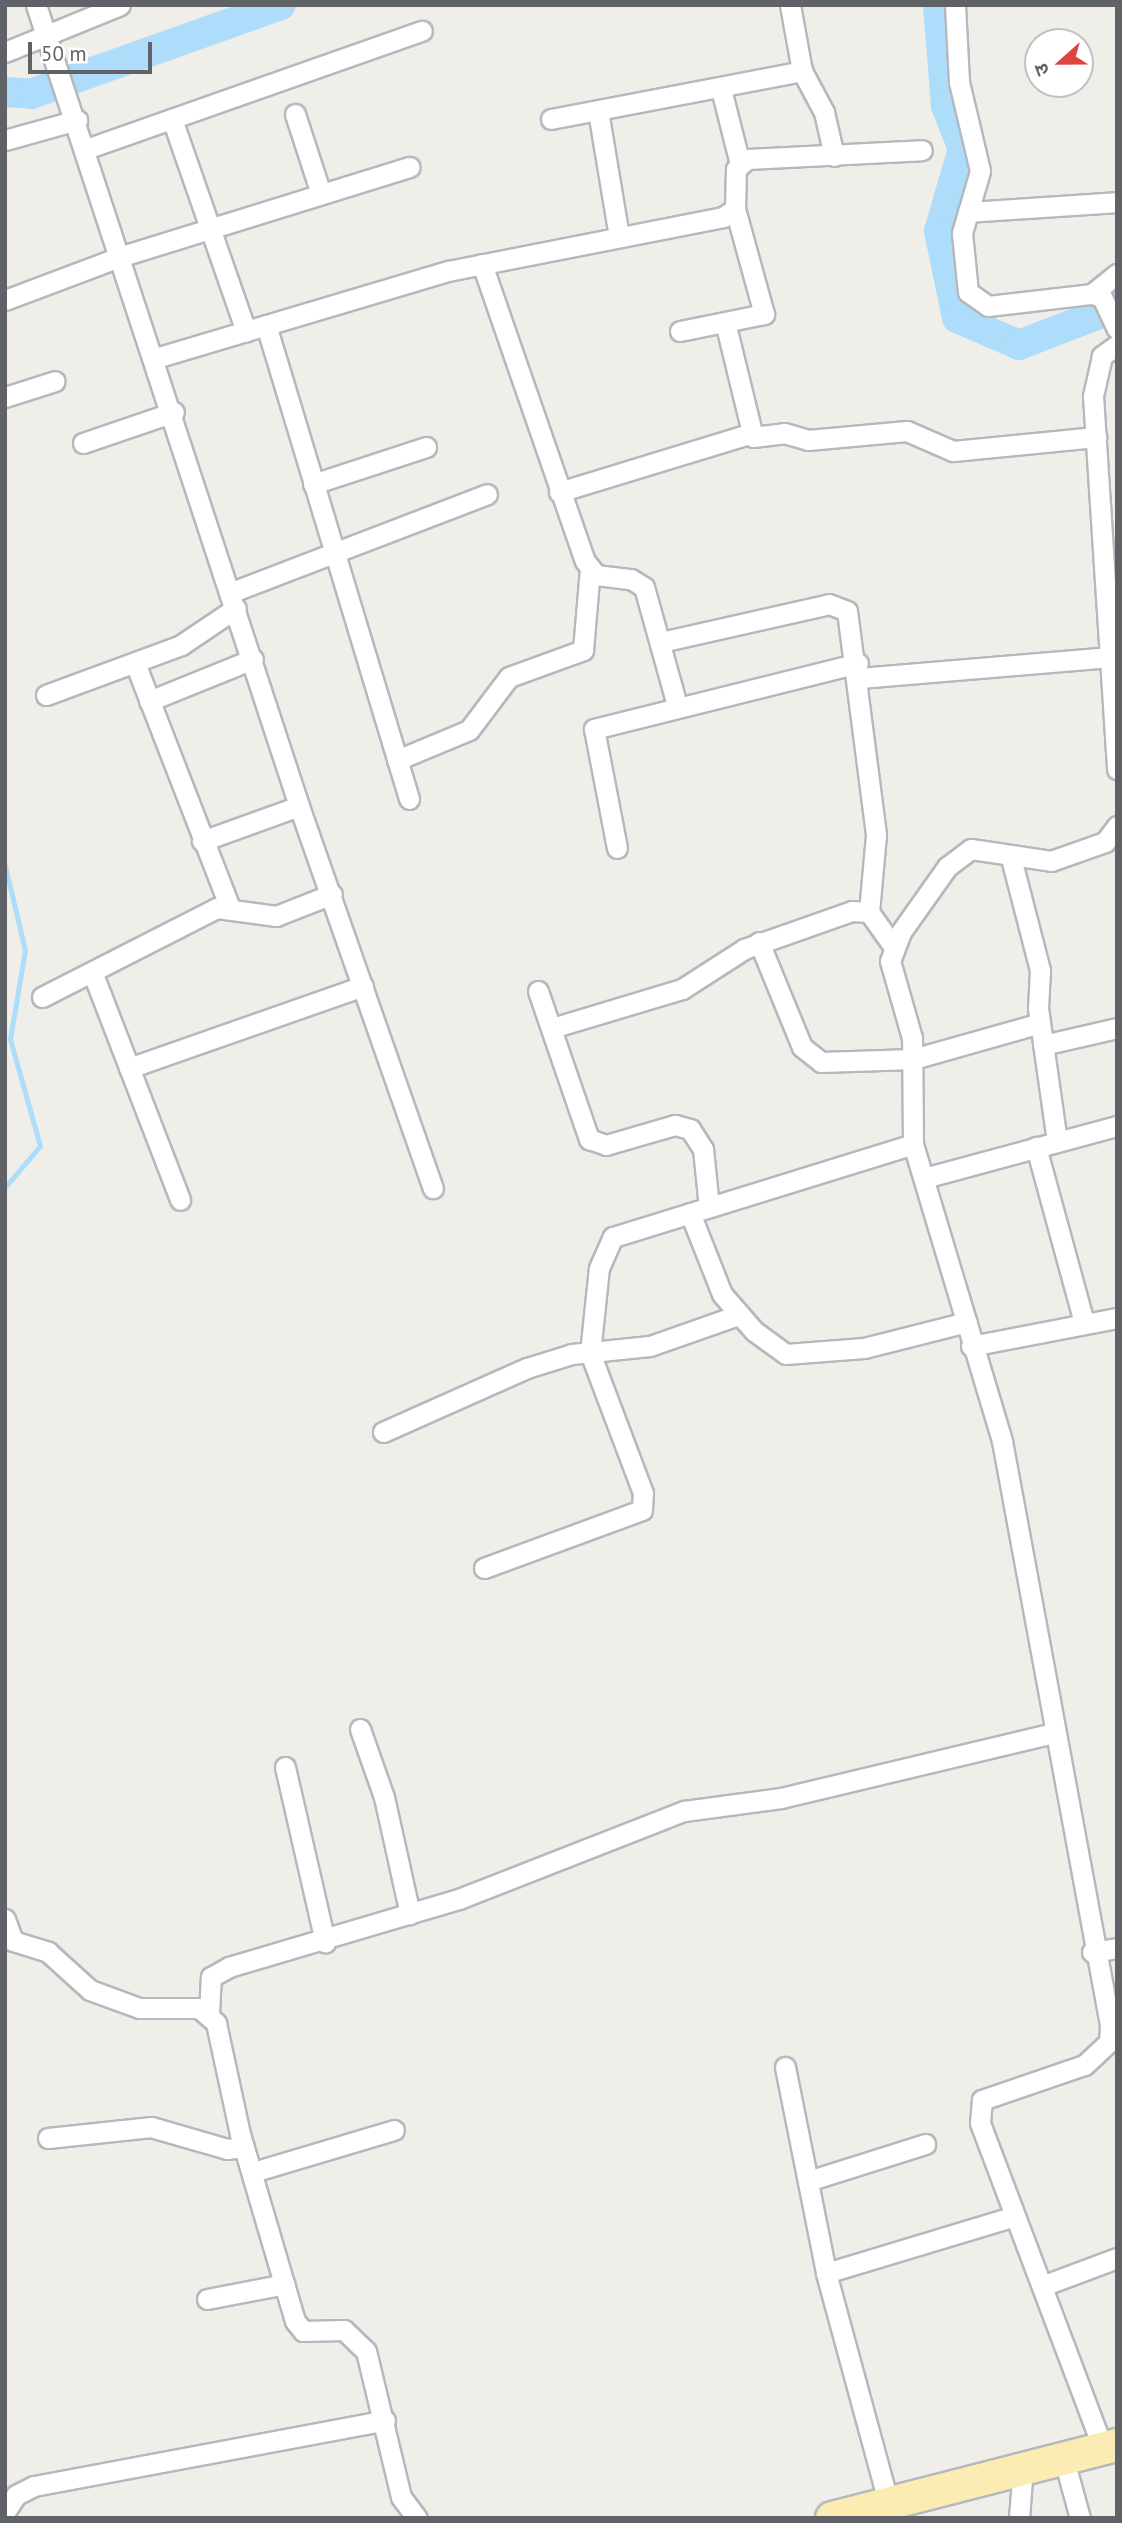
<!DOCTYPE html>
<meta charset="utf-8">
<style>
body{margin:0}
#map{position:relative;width:1122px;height:2523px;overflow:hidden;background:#f0eee8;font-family:"PT Sans","Noto Sans Devanagari",sans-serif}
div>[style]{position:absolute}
.stream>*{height:5px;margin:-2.5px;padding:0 2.5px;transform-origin:2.5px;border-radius:2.5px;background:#aedcfb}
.river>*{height:30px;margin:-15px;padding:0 15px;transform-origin:15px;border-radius:15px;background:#aedcfb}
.roads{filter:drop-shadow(2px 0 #b5b8bc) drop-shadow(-2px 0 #b5b8bc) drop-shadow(0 2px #b5b8bc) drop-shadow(0 -2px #b5b8bc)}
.minor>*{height:19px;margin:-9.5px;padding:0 9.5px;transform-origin:9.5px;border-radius:9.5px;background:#fff}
.primary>*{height:32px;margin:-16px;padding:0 16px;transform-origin:16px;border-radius:16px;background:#fbecb3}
span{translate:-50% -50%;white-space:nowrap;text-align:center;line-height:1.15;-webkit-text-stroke:7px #fff;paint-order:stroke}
.frame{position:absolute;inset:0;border:7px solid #5f6367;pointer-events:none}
.north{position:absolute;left:1024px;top:28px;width:70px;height:70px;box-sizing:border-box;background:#fff;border:2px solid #bfc1c2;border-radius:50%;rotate:249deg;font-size:19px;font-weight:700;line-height:28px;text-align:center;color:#5f6367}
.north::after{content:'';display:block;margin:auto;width:24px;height:32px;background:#e1443e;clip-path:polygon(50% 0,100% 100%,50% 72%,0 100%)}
.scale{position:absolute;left:28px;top:42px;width:124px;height:32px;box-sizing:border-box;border:4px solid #5f6367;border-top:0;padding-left:9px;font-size:21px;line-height:24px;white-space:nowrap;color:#5f6367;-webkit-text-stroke:5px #fff;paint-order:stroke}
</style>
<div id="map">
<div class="stream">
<div style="left:5px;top:866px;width:86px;rotate:76.6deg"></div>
<div style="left:25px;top:950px;width:90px;rotate:99.6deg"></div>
<div style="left:10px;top:1039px;width:111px;rotate:74.3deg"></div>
<div style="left:40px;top:1146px;width:54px;rotate:130.5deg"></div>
</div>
<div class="river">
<div style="left:938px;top:5px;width:101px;rotate:85.5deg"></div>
<div style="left:946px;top:106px;width:46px;rotate:68.4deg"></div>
<div style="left:963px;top:149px;width:85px;rotate:106.3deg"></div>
<div style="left:939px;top:231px;width:89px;rotate:78.3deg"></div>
<div style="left:957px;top:318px;width:68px;rotate:23.5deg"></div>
<div style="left:1019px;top:345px;width:105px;rotate:-21.2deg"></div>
<div style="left:5px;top:92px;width:26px;rotate:4deg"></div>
<div style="left:31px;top:94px;width:265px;rotate:-19.6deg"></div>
</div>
<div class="roads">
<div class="minor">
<div style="left:36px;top:5px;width:843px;rotate:71.82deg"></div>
<div style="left:299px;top:806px;width:405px;rotate:70.7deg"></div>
<div style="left:790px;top:5px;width:67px;rotate:79.7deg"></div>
<div style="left:802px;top:71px;width:47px;rotate:61.8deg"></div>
<div style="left:824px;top:112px;width:45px;rotate:77.2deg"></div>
<div style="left:955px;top:5px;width:77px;rotate:87deg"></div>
<div style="left:959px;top:82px;width:91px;rotate:76.7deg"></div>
<div style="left:980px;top:171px;width:65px;rotate:106.2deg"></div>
<div style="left:962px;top:233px;width:59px;rotate:84.2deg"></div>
<div style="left:968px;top:292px;width:24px;rotate:35deg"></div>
<div style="left:988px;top:306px;width:105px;rotate:-6.6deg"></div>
<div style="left:1092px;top:294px;width:10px;rotate:17deg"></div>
<div style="left:1102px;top:297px;width:35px;rotate:65deg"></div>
<div style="left:5px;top:52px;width:124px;rotate:-22.2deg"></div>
<div style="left:721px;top:89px;width:77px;rotate:75.8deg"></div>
<div style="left:598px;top:111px;width:128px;rotate:80.5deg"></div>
<div style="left:295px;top:114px;width:84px;rotate:72deg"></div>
<div style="left:172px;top:119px;width:225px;rotate:70.8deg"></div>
<div style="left:551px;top:119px;width:256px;rotate:-10.8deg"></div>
<div style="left:5px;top:140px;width:75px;rotate:-15.5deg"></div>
<div style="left:86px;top:149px;width:356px;rotate:-19.4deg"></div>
<div style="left:968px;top:212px;width:149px;rotate:-3.8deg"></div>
<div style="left:482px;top:264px;width:314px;rotate:70.9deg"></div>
<div style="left:585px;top:561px;width:18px;rotate:52deg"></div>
<div style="left:596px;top:575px;width:35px;rotate:7deg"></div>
<div style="left:631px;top:579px;width:15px;rotate:32deg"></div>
<div style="left:644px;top:587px;width:123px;rotate:74.4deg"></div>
<div style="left:1092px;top:294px;width:32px;rotate:-39deg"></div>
<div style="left:5px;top:300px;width:125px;rotate:-20.6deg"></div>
<div style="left:122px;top:256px;width:301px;rotate:-17.2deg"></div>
<div style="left:266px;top:325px;width:495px;rotate:73.2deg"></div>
<div style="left:726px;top:326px;width:114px;rotate:76.3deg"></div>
<div style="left:753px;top:437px;width:31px;rotate:-7deg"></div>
<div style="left:784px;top:433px;width:25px;rotate:16deg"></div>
<div style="left:808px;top:440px;width:99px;rotate:-5.2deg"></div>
<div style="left:907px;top:431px;width:50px;rotate:23.5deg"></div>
<div style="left:953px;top:451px;width:144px;rotate:-5.6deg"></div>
<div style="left:680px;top:331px;width:86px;rotate:-11.4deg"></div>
<div style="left:764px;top:314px;width:109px;rotate:-105.4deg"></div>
<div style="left:1117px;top:345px;width:19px;rotate:144deg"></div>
<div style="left:1102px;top:356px;width:41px;rotate:102.7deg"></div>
<div style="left:1093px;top:396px;width:374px;rotate:86.3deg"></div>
<div style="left:156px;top:358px;width:305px;rotate:-16.6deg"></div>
<div style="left:448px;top:271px;width:280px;rotate:-11.1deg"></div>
<div style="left:723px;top:217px;width:14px;rotate:-34deg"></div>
<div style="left:735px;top:209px;width:40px;rotate:-88.6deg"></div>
<div style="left:736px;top:169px;width:15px;rotate:-42deg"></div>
<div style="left:747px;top:159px;width:175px;rotate:-2.9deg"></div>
<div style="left:5px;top:397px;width:52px;rotate:-17.7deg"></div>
<div style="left:83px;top:443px;width:96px;rotate:-18.8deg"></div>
<div style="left:313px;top:484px;width:119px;rotate:-18.1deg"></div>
<div style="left:559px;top:492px;width:199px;rotate:-17deg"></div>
<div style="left:232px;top:592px;width:273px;rotate:-21deg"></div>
<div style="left:661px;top:642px;width:172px;rotate:-12.7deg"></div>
<div style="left:829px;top:604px;width:19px;rotate:21deg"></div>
<div style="left:847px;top:611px;width:226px;rotate:82.6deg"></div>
<div style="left:876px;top:835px;width:77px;rotate:95.2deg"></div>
<div style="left:135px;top:663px;width:260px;rotate:68.8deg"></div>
<div style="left:860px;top:678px;width:251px;rotate:-4.8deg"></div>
<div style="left:46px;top:695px;width:144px;rotate:-20.3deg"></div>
<div style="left:181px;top:645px;width:66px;rotate:-33.9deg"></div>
<div style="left:149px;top:701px;width:112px;rotate:-22deg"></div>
<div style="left:397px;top:760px;width:78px;rotate:-22.6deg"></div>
<div style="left:469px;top:730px;width:66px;rotate:-53deg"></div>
<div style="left:509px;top:677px;width:79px;rotate:-20deg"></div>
<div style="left:583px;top:650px;width:81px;rotate:-85.1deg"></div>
<div style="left:202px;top:841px;width:103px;rotate:-19.8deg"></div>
<div style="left:617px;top:848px;width:121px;rotate:-100.9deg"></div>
<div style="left:594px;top:729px;width:272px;rotate:-14deg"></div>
<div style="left:1011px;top:858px;width:116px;rotate:75.5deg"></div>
<div style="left:1040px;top:970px;width:38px;rotate:93deg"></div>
<div style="left:1038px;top:1008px;width:134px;rotate:81.9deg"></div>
<div style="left:759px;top:942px;width:113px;rotate:67.7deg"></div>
<div style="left:802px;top:1047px;width:24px;rotate:38deg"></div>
<div style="left:821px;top:1062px;width:92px;rotate:-1.9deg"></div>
<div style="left:913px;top:1059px;width:132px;rotate:-15.8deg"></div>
<div style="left:93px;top:974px;width:242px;rotate:68.9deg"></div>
<div style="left:538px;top:991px;width:157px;rotate:71deg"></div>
<div style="left:589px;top:1139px;width:18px;rotate:19deg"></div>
<div style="left:606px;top:1145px;width:72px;rotate:-16.2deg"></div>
<div style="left:675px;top:1125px;width:16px;rotate:15deg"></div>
<div style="left:690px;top:1129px;width:24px;rotate:57deg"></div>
<div style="left:703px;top:1149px;width:58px;rotate:84.1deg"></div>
<div style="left:42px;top:997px;width:196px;rotate:-27deg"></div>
<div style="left:217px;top:908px;width:60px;rotate:7.7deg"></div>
<div style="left:276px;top:916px;width:60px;rotate:-21.4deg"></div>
<div style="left:552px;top:1028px;width:136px;rotate:-16.7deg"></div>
<div style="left:682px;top:989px;width:74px;rotate:-32.8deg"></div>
<div style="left:744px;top:949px;width:114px;rotate:-19.4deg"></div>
<div style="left:852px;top:911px;width:17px;rotate:3deg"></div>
<div style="left:869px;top:912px;width:42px;rotate:54.8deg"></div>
<div style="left:1043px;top:1045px;width:76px;rotate:-12.9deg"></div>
<div style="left:129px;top:1068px;width:248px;rotate:-19.3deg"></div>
<div style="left:913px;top:1144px;width:310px;rotate:73.3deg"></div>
<div style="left:1002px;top:1441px;width:594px;rotate:79.52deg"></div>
<div style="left:1110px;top:2025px;width:17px;rotate:93deg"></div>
<div style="left:1109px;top:2042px;width:34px;rotate:137deg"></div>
<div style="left:1084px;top:2065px;width:108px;rotate:161.1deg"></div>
<div style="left:982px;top:2100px;width:23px;rotate:95deg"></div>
<div style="left:980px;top:2123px;width:347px;rotate:69.3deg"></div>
<div style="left:1036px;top:1147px;width:182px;rotate:74.7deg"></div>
<div style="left:924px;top:1178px;width:200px;rotate:-15.1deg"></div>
<div style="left:690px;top:1213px;width:87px;rotate:68.4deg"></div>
<div style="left:722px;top:1294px;width:49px;rotate:49.1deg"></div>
<div style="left:754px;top:1331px;width:39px;rotate:36deg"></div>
<div style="left:786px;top:1354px;width:78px;rotate:-4.4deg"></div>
<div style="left:864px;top:1348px;width:106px;rotate:-14.2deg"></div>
<div style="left:971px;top:1346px;width:149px;rotate:-10.9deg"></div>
<div style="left:383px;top:1432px;width:158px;rotate:-24deg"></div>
<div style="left:527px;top:1368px;width:47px;rotate:-17.3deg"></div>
<div style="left:572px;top:1354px;width:78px;rotate:-5.9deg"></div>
<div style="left:650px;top:1346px;width:93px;rotate:-19.4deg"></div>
<div style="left:484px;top:1568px;width:168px;rotate:-20.2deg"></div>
<div style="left:642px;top:1510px;width:17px;rotate:-87deg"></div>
<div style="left:643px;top:1493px;width:150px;rotate:-110.7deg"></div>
<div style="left:590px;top:1353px;width:85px;rotate:-84deg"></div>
<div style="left:599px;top:1268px;width:34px;rotate:-66deg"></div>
<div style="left:613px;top:1237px;width:314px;rotate:-17.2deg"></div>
<div style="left:913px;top:1144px;width:106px;rotate:-90.5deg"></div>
<div style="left:912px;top:1038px;width:80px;rotate:-105.9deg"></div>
<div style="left:890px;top:961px;width:31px;rotate:-69deg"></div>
<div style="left:901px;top:932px;width:80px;rotate:-54.7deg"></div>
<div style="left:947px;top:867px;width:30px;rotate:-37deg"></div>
<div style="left:971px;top:849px;width:81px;rotate:8.5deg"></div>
<div style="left:1051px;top:861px;width:57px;rotate:-19.4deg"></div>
<div style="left:1105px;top:842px;width:20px;rotate:-53deg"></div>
<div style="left:360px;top:1729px;width:72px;rotate:70.6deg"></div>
<div style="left:384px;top:1797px;width:120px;rotate:77.5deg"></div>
<div style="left:285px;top:1767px;width:180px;rotate:77.1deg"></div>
<div style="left:5px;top:1919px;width:23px;rotate:70deg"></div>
<div style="left:13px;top:1941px;width:37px;rotate:17deg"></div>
<div style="left:48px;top:1952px;width:57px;rotate:42.1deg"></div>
<div style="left:90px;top:1990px;width:52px;rotate:20.2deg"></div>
<div style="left:139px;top:2008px;width:60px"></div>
<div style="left:199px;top:2008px;width:23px;rotate:41deg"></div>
<div style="left:216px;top:2023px;width:114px;rotate:77.8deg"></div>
<div style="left:240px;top:2134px;width:195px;rotate:73.6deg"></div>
<div style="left:295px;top:2321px;width:13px;rotate:51deg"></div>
<div style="left:303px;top:2331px;width:41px;rotate:-1.4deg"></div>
<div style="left:344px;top:2330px;width:30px;rotate:44deg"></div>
<div style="left:366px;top:2351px;width:150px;rotate:76.5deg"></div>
<div style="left:401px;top:2497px;width:26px;rotate:53deg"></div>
<div style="left:1092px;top:1952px;width:25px;rotate:-9deg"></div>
<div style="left:209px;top:2013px;width:36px;rotate:-87deg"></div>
<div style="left:211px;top:1977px;width:21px;rotate:-29deg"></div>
<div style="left:229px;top:1967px;width:240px;rotate:-16.5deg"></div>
<div style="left:459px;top:1899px;width:242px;rotate:-21.4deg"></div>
<div style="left:684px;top:1811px;width:98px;rotate:-7.6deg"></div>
<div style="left:781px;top:1798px;width:280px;rotate:-13.4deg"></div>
<div style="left:785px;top:2067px;width:210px;rotate:78.7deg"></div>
<div style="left:826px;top:2273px;width:236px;rotate:74.8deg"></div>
<div style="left:48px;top:2138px;width:104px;rotate:-6.1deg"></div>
<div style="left:151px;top:2127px;width:79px;rotate:16.1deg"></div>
<div style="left:227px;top:2149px;width:17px;rotate:-7deg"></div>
<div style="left:253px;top:2172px;width:147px;rotate:-16.6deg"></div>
<div style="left:808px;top:2181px;width:123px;rotate:-17.5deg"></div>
<div style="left:826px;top:2273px;width:197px;rotate:-16.8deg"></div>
<div style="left:1042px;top:2286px;width:80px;rotate:-20.5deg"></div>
<div style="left:207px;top:2299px;width:79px;rotate:-10.9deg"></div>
<div style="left:1063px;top:2456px;width:64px;rotate:74.7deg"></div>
<div style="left:5px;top:2512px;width:20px;rotate:-57deg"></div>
<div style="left:16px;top:2495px;width:20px;rotate:-27deg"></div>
<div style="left:34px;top:2486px;width:357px;rotate:-10.6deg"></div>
<div style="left:1019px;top:2518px;width:52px;rotate:-85.6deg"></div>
</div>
<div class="primary">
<div style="left:832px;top:2518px;width:294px;rotate:-14.4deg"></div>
</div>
</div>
<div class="frame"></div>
<div class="north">उ</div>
<div class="scale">50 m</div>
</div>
